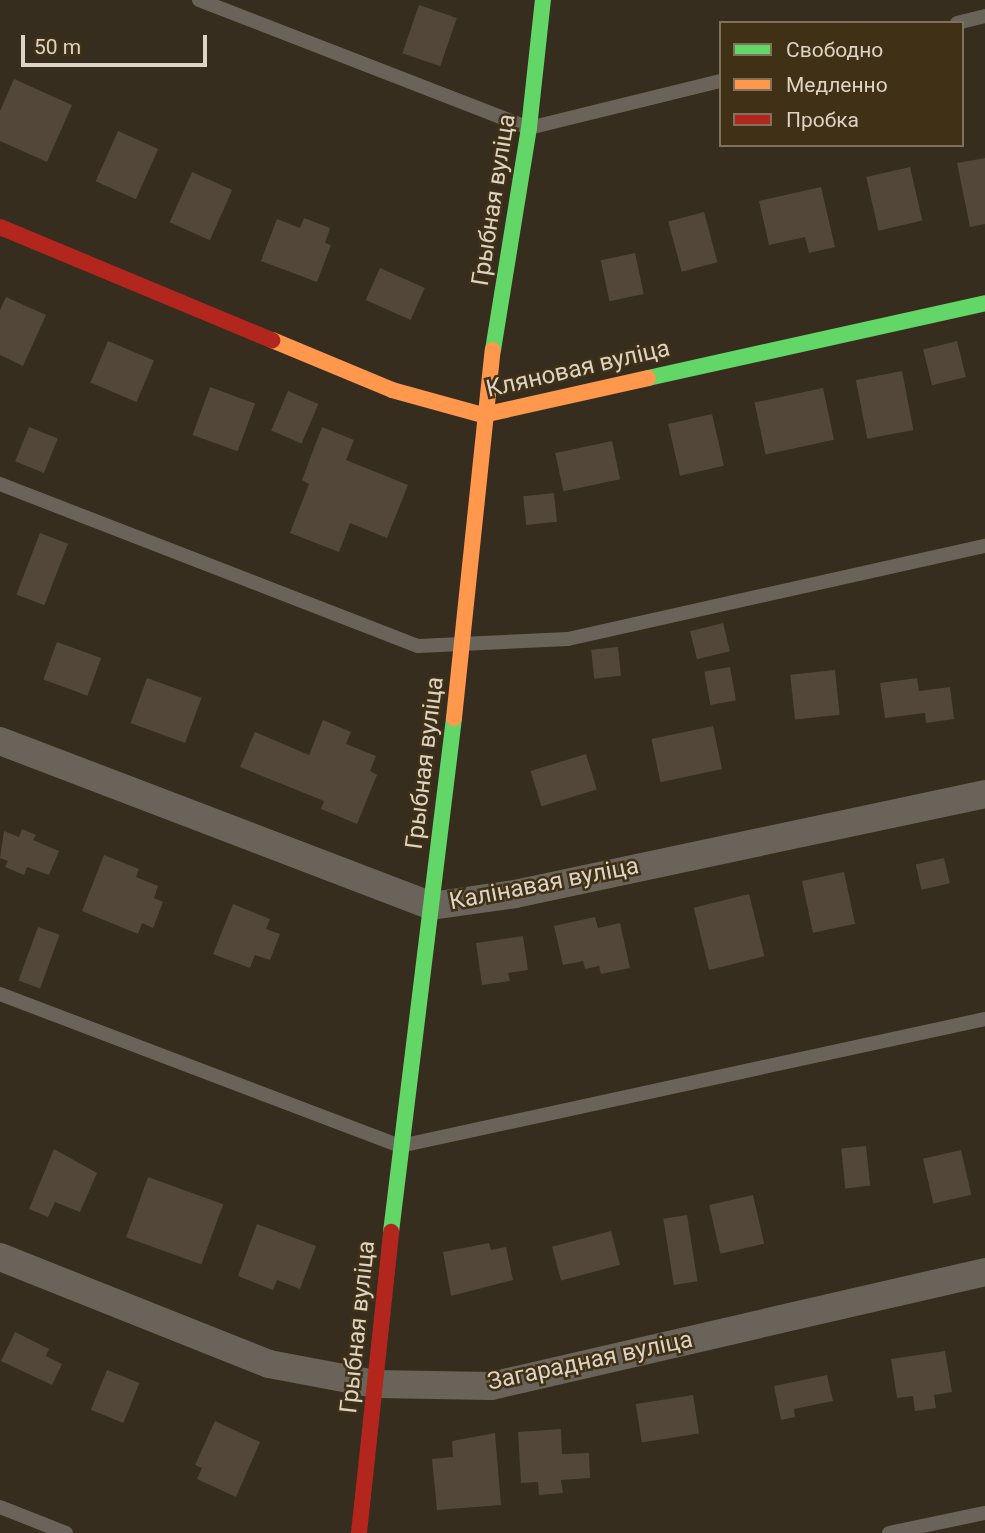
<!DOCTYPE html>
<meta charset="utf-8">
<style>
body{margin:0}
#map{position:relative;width:985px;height:1533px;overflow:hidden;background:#362d1f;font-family:Roboto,sans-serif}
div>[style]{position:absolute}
.building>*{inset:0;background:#524738;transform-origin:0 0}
.lane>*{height:14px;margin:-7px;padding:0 7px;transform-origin:7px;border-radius:7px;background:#6a6359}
.street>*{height:28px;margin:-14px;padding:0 14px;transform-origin:14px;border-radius:14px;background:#6a6359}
.fast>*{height:16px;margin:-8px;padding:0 8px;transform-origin:8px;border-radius:8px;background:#63d668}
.slow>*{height:16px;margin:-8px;padding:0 8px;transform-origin:8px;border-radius:8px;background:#ff974d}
.jam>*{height:16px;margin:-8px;padding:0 8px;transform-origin:8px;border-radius:8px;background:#b3261e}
span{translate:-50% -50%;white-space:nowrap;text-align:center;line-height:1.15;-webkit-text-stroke:5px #3f3016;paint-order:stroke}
.street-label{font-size:24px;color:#ddd4c5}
.legend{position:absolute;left:719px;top:21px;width:245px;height:126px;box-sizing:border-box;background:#3f3016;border:2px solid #7e725c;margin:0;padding:9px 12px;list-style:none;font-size:21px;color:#ddd4c5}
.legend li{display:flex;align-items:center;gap:14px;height:35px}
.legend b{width:35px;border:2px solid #7e725c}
.scale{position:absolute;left:21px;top:35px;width:186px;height:32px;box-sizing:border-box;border:4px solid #ddd4c5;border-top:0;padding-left:9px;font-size:21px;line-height:24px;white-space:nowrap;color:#ddd4c5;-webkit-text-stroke:5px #3f3016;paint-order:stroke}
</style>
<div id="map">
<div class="building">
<div style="left:419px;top:5px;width:40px;height:51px;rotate:19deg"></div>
<div style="clip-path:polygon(14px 79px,72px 105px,47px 162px,0 141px,0 111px)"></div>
<div style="left:118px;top:131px;width:44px;height:55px;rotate:24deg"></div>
<div style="clip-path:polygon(985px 158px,985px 224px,970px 227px,957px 163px)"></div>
<div style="left:910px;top:167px;width:55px;height:45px;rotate:77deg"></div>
<div style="left:192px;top:172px;width:44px;height:55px;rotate:24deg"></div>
<div style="clip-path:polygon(821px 187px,835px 247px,809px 253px,805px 237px,769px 245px,759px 201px)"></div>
<div style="left:704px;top:212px;width:52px;height:37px;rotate:75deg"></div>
<div style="clip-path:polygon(304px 218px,330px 228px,325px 243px,331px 245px,317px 282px,261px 261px,277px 219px,300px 228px)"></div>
<div style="left:635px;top:253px;width:42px;height:35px;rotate:78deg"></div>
<div style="left:380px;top:268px;width:49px;height:35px;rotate:24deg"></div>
<div style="clip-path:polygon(6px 297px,46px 315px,23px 366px,0 355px,0 310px)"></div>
<div style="left:108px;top:341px;width:50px;height:45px;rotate:23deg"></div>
<div style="left:957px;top:341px;width:37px;height:35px;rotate:76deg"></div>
<div style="left:902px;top:371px;width:60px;height:47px;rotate:79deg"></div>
<div style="left:210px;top:387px;width:48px;height:51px;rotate:20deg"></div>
<div style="left:823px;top:388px;width:53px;height:70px;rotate:78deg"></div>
<div style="left:288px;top:391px;width:33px;height:43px;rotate:23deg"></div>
<div style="left:712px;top:414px;width:53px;height:45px;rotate:77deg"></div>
<div style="left:29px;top:427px;width:31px;height:37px;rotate:22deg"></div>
<div style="clip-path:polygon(322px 427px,354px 440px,346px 460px,408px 485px,387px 538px,350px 523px,339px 552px,290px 533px,309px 484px,302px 480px)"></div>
<div style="left:612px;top:441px;width:39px;height:58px;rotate:78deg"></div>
<div style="left:554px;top:493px;width:29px;height:31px;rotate:84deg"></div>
<div style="left:40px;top:533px;width:30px;height:66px;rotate:21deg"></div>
<div style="left:723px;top:623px;width:29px;height:34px;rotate:76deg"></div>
<div style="left:57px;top:642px;width:47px;height:40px;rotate:20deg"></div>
<div style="left:618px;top:647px;width:29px;height:27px;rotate:84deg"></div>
<div style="left:730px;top:667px;width:34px;height:26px;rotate:80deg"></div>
<div style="left:835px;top:670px;width:45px;height:45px;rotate:84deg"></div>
<div style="left:147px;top:678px;width:58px;height:48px;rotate:20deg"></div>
<div style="clip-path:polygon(917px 678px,919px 691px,950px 687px,954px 719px,926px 723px,925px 713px,885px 718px,880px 683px)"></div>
<div style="clip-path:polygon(323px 720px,351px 732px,346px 744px,376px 756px,370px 771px,377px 775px,357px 824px,321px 809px,324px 801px,240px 767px,255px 732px,309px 755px)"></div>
<div style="left:713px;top:726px;width:44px;height:63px;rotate:78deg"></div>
<div style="left:586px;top:754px;width:37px;height:58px;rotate:73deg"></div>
<div style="clip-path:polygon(22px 829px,36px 835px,33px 840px,59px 851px,49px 875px,27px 867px,24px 875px,5px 867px,8px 861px,0 858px,4px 831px,19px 837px)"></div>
<div style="clip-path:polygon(104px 855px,139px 869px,136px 877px,158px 886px,154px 898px,163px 902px,153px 928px,142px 923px,138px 934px,82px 911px)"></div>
<div style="left:944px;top:858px;width:26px;height:29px;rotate:77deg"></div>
<div style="left:844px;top:872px;width:53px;height:43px;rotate:78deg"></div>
<div style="left:749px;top:894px;width:64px;height:57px;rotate:76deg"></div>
<div style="clip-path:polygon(233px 904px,270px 919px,266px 929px,280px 934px,270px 960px,255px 955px,250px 968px,213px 954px)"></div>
<div style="clip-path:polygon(595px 917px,598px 928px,620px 923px,630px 968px,601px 974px,599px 966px,585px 969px,583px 961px,563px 965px,554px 926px)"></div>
<div style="left:38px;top:927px;width:23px;height:57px;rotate:20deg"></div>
<div style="clip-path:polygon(523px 936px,528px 970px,508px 973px,510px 981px,482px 985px,476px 943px)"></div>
<div style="left:866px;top:1146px;width:40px;height:25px;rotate:84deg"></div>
<div style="clip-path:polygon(54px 1149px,97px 1173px,80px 1212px,55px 1202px,48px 1217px,29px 1209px)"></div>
<div style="left:961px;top:1150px;width:46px;height:39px;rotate:77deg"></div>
<div style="left:148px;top:1177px;width:80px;height:64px;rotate:20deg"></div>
<div style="left:753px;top:1195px;width:50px;height:45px;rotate:77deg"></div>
<div style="left:687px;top:1215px;width:67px;height:24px;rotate:81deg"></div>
<div style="clip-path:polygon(257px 1224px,316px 1246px,300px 1289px,277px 1280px,273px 1290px,238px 1276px)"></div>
<div style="left:611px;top:1231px;width:35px;height:61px;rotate:75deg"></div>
<div style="clip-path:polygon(489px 1243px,491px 1250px,506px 1247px,513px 1280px,451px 1296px,443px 1252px)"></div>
<div style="clip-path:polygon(15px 1332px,49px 1349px,46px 1356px,62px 1364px,52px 1385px,1px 1361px)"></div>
<div style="clip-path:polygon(945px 1351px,952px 1392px,934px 1395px,936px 1408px,915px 1411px,913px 1396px,897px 1398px,891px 1359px)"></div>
<div style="left:107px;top:1370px;width:35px;height:43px;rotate:22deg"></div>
<div style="clip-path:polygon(827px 1375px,833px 1401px,794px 1409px,795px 1417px,781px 1420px,774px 1386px)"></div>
<div style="left:693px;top:1395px;width:39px;height:58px;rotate:81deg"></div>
<div style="clip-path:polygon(215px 1421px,260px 1442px,236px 1497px,197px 1479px,202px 1468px,195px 1465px)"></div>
<div style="clip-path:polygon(561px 1429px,562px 1454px,589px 1453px,590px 1478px,561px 1480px,563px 1493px,539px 1495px,538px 1482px,521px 1483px,518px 1432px)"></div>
<div style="clip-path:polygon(495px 1433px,501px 1505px,437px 1510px,432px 1459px,453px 1457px,452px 1441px)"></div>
</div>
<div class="lane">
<div style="left:199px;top:0;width:354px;rotate:21.2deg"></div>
<div style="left:529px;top:128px;width:198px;rotate:-13.8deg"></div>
<div style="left:957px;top:23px;width:29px;rotate:-14deg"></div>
<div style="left:0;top:484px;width:448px;rotate:21.2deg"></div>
<div style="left:418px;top:646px;width:150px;rotate:-2.7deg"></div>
<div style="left:568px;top:639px;width:427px;rotate:-12.6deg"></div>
<div style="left:0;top:994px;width:428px;rotate:20.8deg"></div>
<div style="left:400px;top:1146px;width:599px;rotate:-12.25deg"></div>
<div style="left:0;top:1507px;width:71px;rotate:21.5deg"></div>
<div style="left:889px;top:1533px;width:98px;rotate:-11.8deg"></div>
</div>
<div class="street">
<div style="left:0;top:741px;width:462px;rotate:20.9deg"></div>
<div style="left:431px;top:906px;width:85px;rotate:-8.1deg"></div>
<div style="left:515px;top:894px;width:481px;rotate:-12deg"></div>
<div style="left:0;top:1257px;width:289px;rotate:21.7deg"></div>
<div style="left:269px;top:1364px;width:108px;rotate:10.7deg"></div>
<div style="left:375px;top:1384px;width:116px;rotate:1deg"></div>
<div style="left:491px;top:1386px;width:507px;rotate:-12.99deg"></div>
</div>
<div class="fast">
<div style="left:493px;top:350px;width:225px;rotate:-80.8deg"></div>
<div style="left:529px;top:128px;width:129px;rotate:-83.8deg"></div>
<div style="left:648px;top:378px;width:345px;rotate:-12.5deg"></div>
<div style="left:391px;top:1232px;width:518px;rotate:-83.01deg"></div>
</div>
<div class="slow">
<div style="left:272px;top:340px;width:130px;rotate:22.6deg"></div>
<div style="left:392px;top:390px;width:94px;rotate:15.4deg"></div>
<div style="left:483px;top:415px;width:169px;rotate:-12.6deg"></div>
<div style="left:454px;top:718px;width:370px;rotate:-84deg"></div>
</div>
<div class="jam">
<div style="left:0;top:227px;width:295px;rotate:22.6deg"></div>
<div style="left:359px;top:1533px;width:303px;rotate:-83.9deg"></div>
</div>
<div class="street-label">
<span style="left:494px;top:200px;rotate:-81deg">Грыбная вуліца</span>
<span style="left:578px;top:369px;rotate:-13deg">Кляновая вуліца</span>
<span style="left:425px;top:763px;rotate:-83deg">Грыбная вуліца</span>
<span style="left:544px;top:884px;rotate:-11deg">Калінавая вуліца</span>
<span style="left:358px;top:1327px;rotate:-84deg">Грыбная вуліца</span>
<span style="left:590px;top:1361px;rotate:-12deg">Загарадная вуліца</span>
</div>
<ul class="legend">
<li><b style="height:9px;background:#63d668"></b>Свободно</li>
<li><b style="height:9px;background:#ff974d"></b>Медленно</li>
<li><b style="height:9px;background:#b3261e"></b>Пробка</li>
</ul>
<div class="scale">50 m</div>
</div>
